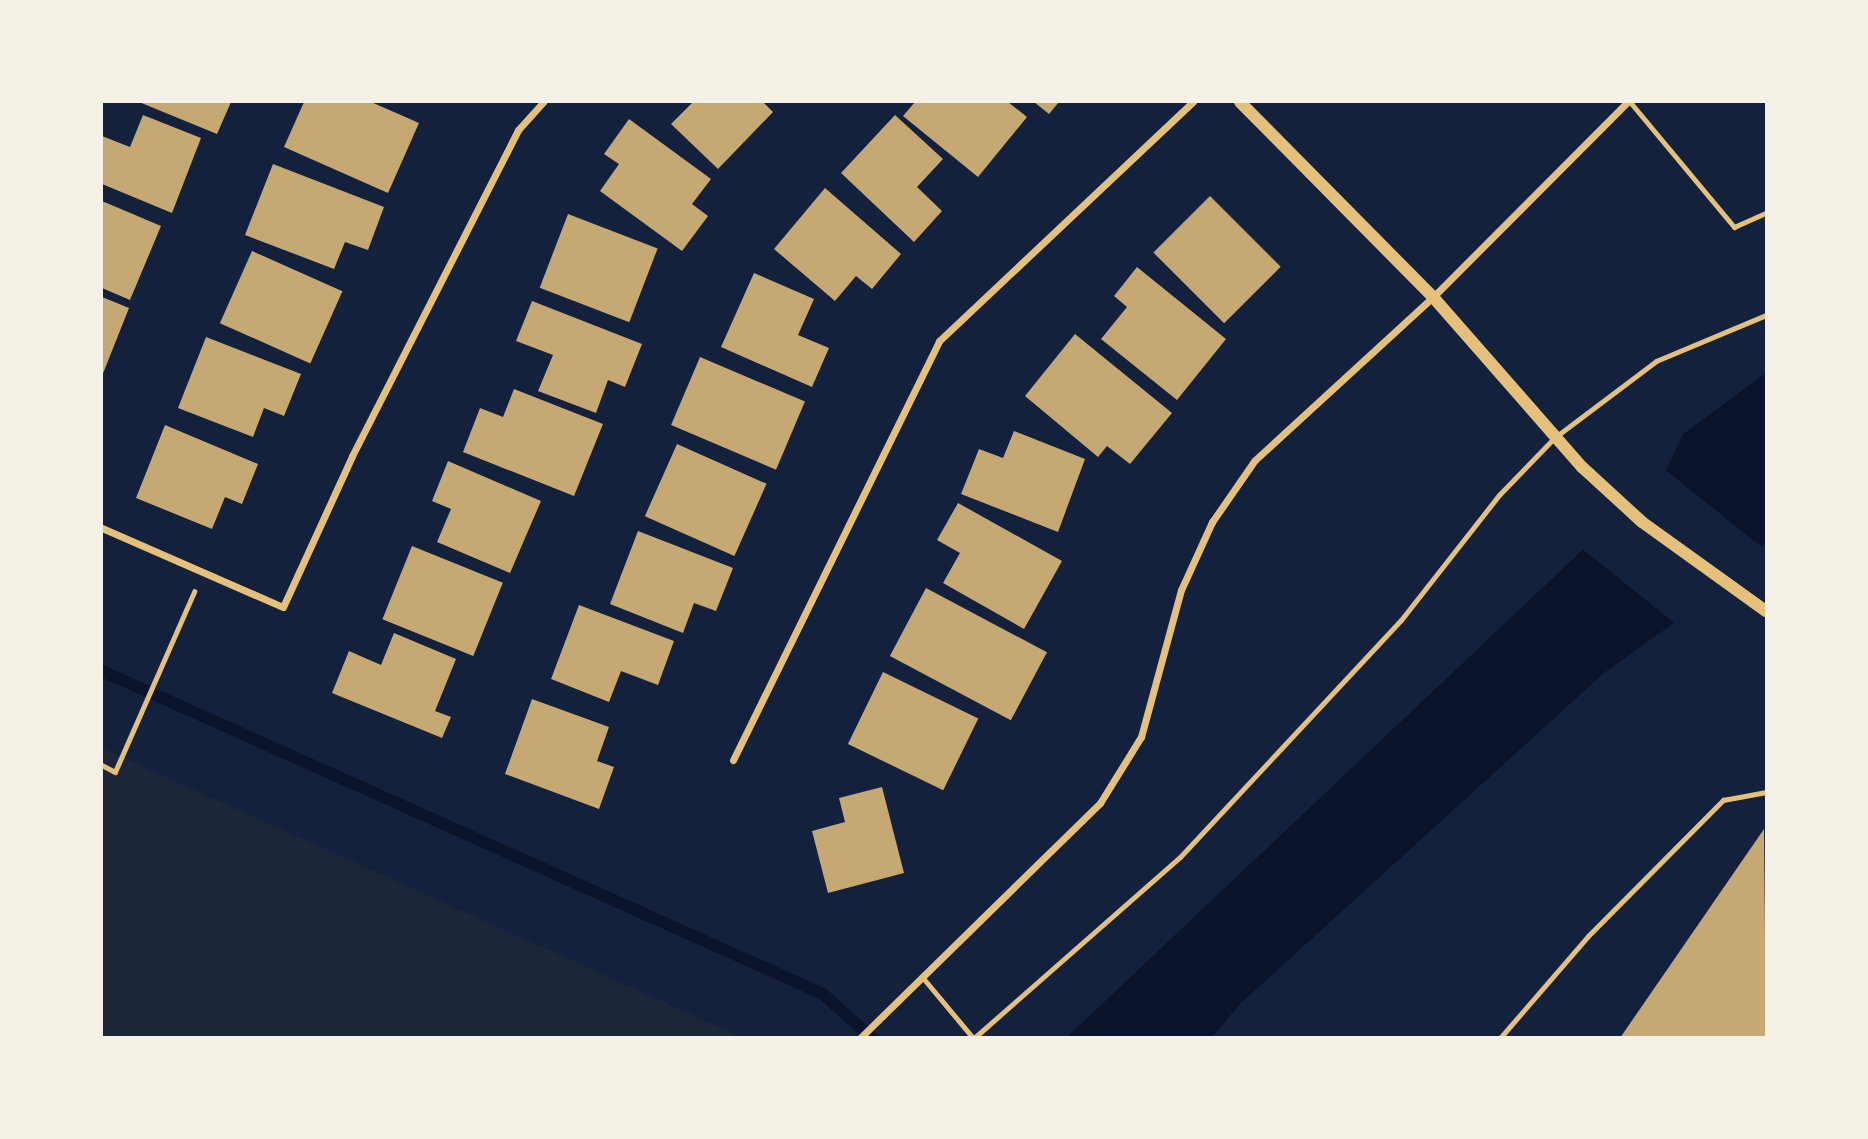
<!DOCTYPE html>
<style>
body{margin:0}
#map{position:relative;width:1868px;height:1139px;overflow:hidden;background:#14213d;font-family:Ubuntu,sans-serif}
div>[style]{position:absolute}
.green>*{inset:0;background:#1d2539}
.water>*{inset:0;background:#0b132b}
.pier>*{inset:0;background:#14213d}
.stream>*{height:12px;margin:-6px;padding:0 6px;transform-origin:6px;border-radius:6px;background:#0b132b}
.building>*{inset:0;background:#c6a872;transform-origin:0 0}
.path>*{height:4.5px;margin:-2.25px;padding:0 2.25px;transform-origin:2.25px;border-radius:2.25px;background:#e5c07b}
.service>*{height:5px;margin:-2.5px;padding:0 2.5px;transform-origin:2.5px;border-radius:2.5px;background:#e5c07b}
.minor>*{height:7px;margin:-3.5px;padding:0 3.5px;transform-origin:3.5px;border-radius:3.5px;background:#e5c07b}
.tertiary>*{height:12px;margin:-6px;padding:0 6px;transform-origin:6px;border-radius:6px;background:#e5c07b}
span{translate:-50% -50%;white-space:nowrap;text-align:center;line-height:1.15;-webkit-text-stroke:5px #f6f1e7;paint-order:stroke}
.frame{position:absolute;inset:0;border:103px solid #f6f1e7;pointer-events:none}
</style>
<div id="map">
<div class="green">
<div style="clip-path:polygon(102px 748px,741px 1037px,102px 1038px)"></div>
</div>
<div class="water">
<div style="clip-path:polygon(1766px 373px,1766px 543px,1671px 625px,1604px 673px,1240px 1004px,1212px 1037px,1066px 1038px,1665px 472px,1683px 434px)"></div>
</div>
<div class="pier">
<div style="clip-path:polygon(1663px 468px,1764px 549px,1677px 625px,1580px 547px)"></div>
</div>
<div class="stream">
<div style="left:102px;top:671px;width:790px;rotate:24.13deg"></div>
<div style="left:823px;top:994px;width:66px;rotate:41.9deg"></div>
</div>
<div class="building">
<div style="clip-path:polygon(139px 102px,231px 102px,217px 134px)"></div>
<div style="clip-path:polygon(304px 102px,371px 102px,419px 123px,388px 193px,284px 147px)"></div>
<div style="clip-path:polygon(693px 102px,763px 102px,773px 112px,718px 169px,671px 124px)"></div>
<div style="clip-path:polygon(915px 102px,1008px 102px,1027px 117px,978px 177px,903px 116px)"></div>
<div style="clip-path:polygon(1034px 102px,1059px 102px,1049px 114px)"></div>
<div style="clip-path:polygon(143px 115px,201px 138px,172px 213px,102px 184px,102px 136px,130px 147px)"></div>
<div style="clip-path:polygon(895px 115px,943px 159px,917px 187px,942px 211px,914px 242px,841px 173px)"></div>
<div style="clip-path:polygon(629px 119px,711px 179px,692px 204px,708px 216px,682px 251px,600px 191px,619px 164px,604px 154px)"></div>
<div style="clip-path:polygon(273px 164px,384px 207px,368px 250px,345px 242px,334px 269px,245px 235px)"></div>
<div style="clip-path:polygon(825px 188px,901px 254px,872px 289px,856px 276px,835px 301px,774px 249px)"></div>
<div style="left:1210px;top:196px;width:100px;height:80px;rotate:45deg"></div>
<div style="clip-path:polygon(102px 201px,161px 226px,130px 300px,102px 288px)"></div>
<div style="left:568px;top:214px;width:96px;height:79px;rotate:21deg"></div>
<div style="left:252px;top:251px;width:99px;height:79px;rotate:24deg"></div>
<div style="clip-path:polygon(1137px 267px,1226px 339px,1177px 400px,1101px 339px,1127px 307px,1114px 296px)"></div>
<div style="clip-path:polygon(754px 273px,814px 299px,798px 335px,829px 348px,812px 387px,721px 347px)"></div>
<div style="clip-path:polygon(102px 297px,129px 308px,102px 376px)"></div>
<div style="clip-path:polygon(532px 301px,642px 344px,625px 387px,608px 380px,596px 413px,538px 391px,553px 355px,516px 341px)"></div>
<div style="clip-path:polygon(1075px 334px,1172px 413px,1130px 464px,1107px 446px,1098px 457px,1025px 396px)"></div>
<div style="clip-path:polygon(206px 337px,301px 374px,284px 416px,264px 408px,253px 437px,178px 408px)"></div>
<div style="left:700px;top:357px;width:114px;height:74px;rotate:23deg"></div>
<div style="clip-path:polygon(514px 389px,603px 424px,574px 496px,463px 452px,480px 408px,503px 417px)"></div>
<div style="clip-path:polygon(165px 425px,258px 464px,242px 504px,225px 497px,212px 529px,136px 498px)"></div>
<div style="clip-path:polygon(1014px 431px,1085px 459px,1058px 532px,961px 494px,979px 449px,1003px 458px)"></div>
<div style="left:677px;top:444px;width:98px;height:79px;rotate:24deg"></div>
<div style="clip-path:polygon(448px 461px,541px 501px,510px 573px,437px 542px,451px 509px,432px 501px)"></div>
<div style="clip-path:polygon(958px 503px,1062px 561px,1024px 629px,943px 583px,960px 553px,937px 540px)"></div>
<div style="clip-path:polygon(638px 531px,733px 568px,716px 611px,694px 603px,683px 633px,610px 604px)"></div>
<div style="left:412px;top:546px;width:98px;height:79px;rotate:22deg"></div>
<div style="left:926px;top:588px;width:137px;height:77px;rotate:28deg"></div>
<div style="clip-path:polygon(579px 605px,674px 641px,658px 685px,621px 671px,609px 702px,551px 679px)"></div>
<div style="clip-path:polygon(394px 633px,456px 659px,435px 711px,451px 717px,442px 738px,332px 693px,349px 651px,381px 665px)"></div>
<div style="left:883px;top:672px;width:106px;height:80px;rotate:26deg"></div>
<div style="clip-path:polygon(532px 699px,609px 727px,597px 761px,614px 767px,599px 809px,505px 774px)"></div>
<div style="clip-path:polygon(882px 787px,904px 873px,828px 893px,812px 831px,845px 822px,839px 798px)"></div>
<div style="clip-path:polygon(1764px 829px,1766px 1038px,1620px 1038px)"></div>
</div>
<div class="path">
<div style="left:102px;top:765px;width:15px;rotate:28deg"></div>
<div style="left:115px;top:772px;width:197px;rotate:-66.3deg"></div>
</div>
<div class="service">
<div style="left:1630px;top:102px;width:163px;rotate:50.2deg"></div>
<div style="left:1734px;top:227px;width:35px;rotate:-24deg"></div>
<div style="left:923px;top:978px;width:78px;rotate:50.2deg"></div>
<div style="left:974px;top:1038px;width:274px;rotate:-41.3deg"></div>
<div style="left:1180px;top:857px;width:324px;rotate:-47deg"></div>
<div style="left:1401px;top:620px;width:159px;rotate:-51.9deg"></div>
<div style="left:1499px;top:495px;width:79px;rotate:-46deg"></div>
<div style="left:1554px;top:438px;width:128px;rotate:-37deg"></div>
<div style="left:1656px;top:361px;width:119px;rotate:-22.7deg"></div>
<div style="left:1500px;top:1038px;width:135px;rotate:-49.2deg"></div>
<div style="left:1588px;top:936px;width:192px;rotate:-45.2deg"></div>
<div style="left:1723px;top:800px;width:44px;rotate:-10.5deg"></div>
</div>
<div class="minor">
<div style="left:102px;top:528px;width:197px;rotate:23.6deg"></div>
<div style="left:283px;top:607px;width:166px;rotate:-65.4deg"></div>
<div style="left:352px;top:456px;width:366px;rotate:-63deg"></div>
<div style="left:518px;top:130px;width:38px;rotate:-48deg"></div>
<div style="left:733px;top:760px;width:467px;rotate:-63.8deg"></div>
<div style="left:939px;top:341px;width:349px;rotate:-43.3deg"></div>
<div style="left:860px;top:1038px;width:336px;rotate:-44.4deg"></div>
<div style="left:1100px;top:803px;width:78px;rotate:-58.2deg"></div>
<div style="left:1141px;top:737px;width:152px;rotate:-74.8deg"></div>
<div style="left:1181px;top:590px;width:75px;rotate:-65.5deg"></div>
<div style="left:1212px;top:522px;width:75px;rotate:-55.3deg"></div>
<div style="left:1255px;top:460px;width:241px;rotate:-42.5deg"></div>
<div style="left:1433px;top:297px;width:275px;rotate:-45.1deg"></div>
</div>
<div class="tertiary">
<div style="left:1240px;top:102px;width:274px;rotate:45.3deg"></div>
<div style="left:1433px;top:297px;width:226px;rotate:48.8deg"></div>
<div style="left:1582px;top:467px;width:81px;rotate:42.5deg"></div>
<div style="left:1642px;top:522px;width:153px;rotate:35.7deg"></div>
</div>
<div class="frame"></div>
</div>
